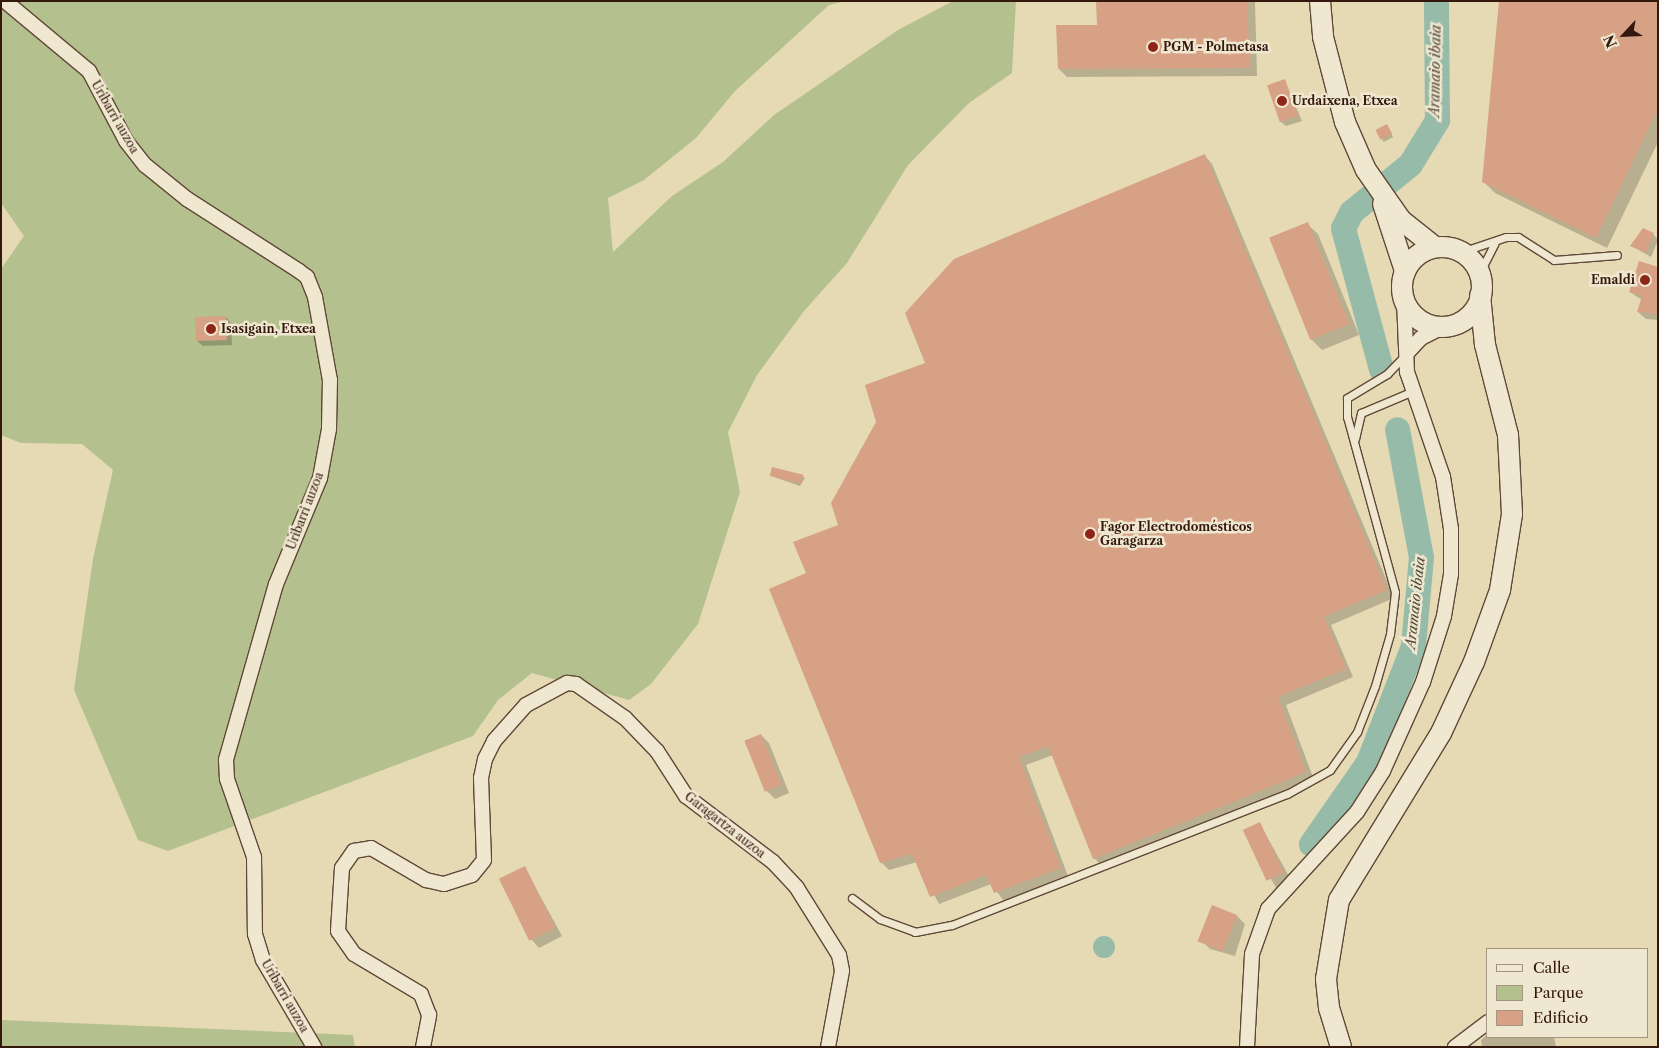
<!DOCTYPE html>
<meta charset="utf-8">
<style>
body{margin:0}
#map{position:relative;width:1659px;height:1048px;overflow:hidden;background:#e6dab5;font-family:"Libre Caslon Text",serif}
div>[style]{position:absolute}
.green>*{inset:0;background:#b4c08e}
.water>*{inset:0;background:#97bba9}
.round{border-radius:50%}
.shadow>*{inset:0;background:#0003;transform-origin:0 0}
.river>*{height:25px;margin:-12.5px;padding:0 12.5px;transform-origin:12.5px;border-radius:12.5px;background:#97bba9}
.building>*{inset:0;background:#d7a185;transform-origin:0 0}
.roads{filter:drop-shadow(1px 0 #604838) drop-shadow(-1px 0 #604838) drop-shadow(0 1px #604838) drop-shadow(0 -1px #604838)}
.lane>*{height:7px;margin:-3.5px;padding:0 3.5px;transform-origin:3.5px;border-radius:3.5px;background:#efe7cf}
.street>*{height:14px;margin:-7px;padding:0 7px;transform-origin:7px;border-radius:7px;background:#efe7cf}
.secondary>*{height:20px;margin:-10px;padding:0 10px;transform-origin:10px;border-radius:10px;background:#efe7cf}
.secondary>.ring{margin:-10px;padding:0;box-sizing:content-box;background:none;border:20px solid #efe7cf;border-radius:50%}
.dots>*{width:14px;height:14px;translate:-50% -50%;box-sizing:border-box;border:2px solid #efe7cf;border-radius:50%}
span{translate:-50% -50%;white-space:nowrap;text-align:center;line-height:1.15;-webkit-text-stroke:5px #efe7cf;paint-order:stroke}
.poi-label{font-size:12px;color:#34180e;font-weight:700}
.left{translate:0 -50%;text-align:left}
.right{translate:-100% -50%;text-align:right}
.street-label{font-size:12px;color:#34180e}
.water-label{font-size:14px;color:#52493c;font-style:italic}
.frame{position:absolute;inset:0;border:2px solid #34180e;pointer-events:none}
.legend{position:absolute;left:1486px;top:948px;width:162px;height:90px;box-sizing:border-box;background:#efe7cf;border:1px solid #a49482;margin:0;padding:6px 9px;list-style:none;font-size:15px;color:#34180e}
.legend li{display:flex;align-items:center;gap:10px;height:25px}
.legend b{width:25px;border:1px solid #a49482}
.north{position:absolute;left:1599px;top:10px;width:50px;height:50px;-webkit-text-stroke:4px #efe7cf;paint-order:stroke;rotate:245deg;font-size:14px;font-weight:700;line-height:20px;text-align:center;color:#34180e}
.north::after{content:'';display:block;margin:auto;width:18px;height:22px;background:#34180e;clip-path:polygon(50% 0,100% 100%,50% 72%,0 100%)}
</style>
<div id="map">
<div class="green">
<div style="clip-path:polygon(1px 1px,846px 1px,829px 5px,735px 91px,696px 138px,644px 180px,608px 198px,613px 252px,672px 196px,723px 162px,774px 115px,898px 30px,953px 1px,1016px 1px,1012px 73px,969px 103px,908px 165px,847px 263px,804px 311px,757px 375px,728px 432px,740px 492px,698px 624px,651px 684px,629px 700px,532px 673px,498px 700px,473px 736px,168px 851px,138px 840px,74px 690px,93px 559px,113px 470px,82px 444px,21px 443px,1px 435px,1px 269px,24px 236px,1px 203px)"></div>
<div style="clip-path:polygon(1px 1020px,353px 1035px,355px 1047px,1px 1047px)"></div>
</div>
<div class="water">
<div class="round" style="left:1093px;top:936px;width:22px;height:22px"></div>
</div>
<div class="shadow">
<div style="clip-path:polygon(1098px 1px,1255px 1px,1257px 76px,1067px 77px,1059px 69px,1098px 26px)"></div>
<div style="clip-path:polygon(1658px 1px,1658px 142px,1607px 248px,1495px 193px,1484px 182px)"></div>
<div style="clip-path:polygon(1285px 81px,1302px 121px,1286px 126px,1280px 121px)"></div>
<div style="clip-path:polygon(1389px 128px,1393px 137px,1384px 142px,1382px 140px)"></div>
<div style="clip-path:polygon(1204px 155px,1212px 164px,1394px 598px,1331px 625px,1353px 677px,1286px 705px,1314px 780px,1102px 866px,1094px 858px,1053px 755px,1026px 765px,1068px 876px,1004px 901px,991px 884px,939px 904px,917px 862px,889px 870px,881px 862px,807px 574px,840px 526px,926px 364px)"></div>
<div style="clip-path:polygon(1307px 224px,1318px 234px,1359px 335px,1322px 350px,1311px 339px)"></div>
<div style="clip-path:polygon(1653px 234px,1658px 240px,1651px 257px,1632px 246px)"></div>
<div style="clip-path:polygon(1658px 269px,1658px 320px,1646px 319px,1638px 312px,1642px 300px,1630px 292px)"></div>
<div style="clip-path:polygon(226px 317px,231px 323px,232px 345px,203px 346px,197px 341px)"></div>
<div style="clip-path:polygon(771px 476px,803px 476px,805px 478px,800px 486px)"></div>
<div style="clip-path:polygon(761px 735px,769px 743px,789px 793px,775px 799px,767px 791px)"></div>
<div style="left:1260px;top:824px;width:65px;height:17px;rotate:61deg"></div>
<div style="clip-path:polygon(525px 868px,562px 936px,539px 948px,531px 939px)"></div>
<div style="clip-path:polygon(1237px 916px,1245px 924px,1235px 956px,1210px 949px,1202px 941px)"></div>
<div style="clip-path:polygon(1488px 1034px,1554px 1037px,1556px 1047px,1482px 1047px,1481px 1040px)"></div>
</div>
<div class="river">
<div style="left:1381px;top:369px;width:146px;rotate:-105.1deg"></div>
<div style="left:1343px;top:228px;width:18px;rotate:-63deg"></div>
<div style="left:1351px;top:212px;width:76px;rotate:-39.1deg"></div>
<div style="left:1410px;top:164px;width:52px;rotate:-58.5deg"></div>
<div style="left:1437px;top:120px;width:119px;rotate:-90.5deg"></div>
<div style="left:1311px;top:844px;width:100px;rotate:-55.2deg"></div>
<div style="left:1368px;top:762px;width:124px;rotate:-68.8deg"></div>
<div style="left:1413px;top:646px;width:89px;rotate:-84.9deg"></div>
<div style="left:1421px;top:557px;width:130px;rotate:-100.6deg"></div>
</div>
<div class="building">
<div style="clip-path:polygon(1096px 1px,1247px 1px,1250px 68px,1058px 69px,1056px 25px,1097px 25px)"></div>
<div style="clip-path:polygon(1499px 1px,1658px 1px,1658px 109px,1596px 238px,1482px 182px)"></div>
<div style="left:1285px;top:79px;width:39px;height:19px;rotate:71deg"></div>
<div style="left:1387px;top:124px;width:11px;height:13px;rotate:63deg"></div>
<div style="clip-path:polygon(1205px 154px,1387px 590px,1324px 617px,1346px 669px,1278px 697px,1306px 772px,1093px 859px,1048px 746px,1019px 757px,1061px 868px,994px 893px,986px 875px,930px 897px,912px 854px,880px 863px,769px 589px,806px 573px,793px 542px,838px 525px,831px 503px,876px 422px,865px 385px,925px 363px,905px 313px,954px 259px)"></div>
<div style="left:1308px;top:222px;width:110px;height:42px;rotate:68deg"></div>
<div style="clip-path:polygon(1643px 228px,1654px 233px,1646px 253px,1630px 246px)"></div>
<div style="clip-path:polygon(1639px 261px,1658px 267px,1658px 314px,1637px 312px,1642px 296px,1629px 292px)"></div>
<div style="left:226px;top:316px;width:24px;height:31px;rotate:88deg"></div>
<div style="left:772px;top:467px;width:32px;height:9px;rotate:14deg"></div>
<div style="left:761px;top:734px;width:55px;height:18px;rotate:68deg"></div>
<div style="left:1260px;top:822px;width:56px;height:19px;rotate:65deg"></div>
<div style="left:525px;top:866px;width:69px;height:29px;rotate:64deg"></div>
<div style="left:1212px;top:905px;width:27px;height:39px;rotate:22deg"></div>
</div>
<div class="roads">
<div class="lane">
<div style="left:1461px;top:252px;width:47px;rotate:-18.4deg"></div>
<div style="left:1506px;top:237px;width:12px"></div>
<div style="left:1518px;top:237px;width:43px;rotate:32.6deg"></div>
<div style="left:1554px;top:260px;width:63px;rotate:-4.5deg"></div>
<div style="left:1479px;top:274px;width:34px;rotate:-63deg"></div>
<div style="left:1355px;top:439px;width:27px;rotate:-77deg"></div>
<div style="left:1361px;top:413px;width:56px;rotate:-22.9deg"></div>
<div style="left:852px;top:898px;width:35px;rotate:37deg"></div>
<div style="left:880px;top:919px;width:37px;rotate:20deg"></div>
<div style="left:915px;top:932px;width:38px;rotate:-11deg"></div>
<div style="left:952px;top:925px;width:360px;rotate:-21.4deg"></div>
<div style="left:1287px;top:794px;width:49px;rotate:-29.2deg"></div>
<div style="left:1330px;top:770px;width:47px;rotate:-54.6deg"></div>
<div style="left:1357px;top:732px;width:49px;rotate:-68.6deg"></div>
<div style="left:1375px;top:686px;width:54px;rotate:-73.9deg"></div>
<div style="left:1390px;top:634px;width:42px;rotate:-83.2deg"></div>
<div style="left:1395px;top:592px;width:181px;rotate:-105.3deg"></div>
<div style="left:1347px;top:417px;width:19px;rotate:-90deg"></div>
<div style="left:1347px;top:398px;width:47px;rotate:-31deg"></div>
<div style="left:1387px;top:374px;width:29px;rotate:-46deg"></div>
</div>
<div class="street">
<div style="left:5px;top:1px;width:109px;rotate:39.8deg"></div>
<div style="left:89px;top:71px;width:79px;rotate:62.1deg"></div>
<div style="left:126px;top:141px;width:31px;rotate:52deg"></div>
<div style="left:145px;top:165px;width:54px;rotate:39deg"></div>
<div style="left:187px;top:199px;width:133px;rotate:32.7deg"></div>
<div style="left:299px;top:271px;width:10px;rotate:37deg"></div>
<div style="left:307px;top:277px;width:22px;rotate:68deg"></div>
<div style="left:315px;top:297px;width:84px;rotate:79.8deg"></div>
<div style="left:330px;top:380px;width:49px;rotate:91.2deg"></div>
<div style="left:329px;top:429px;width:50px;rotate:100.4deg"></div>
<div style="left:320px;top:478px;width:115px;rotate:112.5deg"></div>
<div style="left:276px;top:584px;width:183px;rotate:105.9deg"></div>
<div style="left:226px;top:760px;width:19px;rotate:87deg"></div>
<div style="left:227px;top:779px;width:83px;rotate:70.9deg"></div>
<div style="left:254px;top:857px;width:77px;rotate:89.3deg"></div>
<div style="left:255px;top:934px;width:27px;rotate:73deg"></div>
<div style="left:263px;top:960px;width:101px;rotate:59.6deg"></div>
<div style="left:1407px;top:353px;width:21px;rotate:-47deg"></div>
<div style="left:1421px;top:338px;width:25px;rotate:-27deg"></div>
<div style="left:423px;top:1047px;width:33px;rotate:-79deg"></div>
<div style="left:429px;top:1015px;width:22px;rotate:-111deg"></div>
<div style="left:421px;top:994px;width:78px;rotate:-149.2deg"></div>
<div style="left:354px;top:954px;width:28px;rotate:-125deg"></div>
<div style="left:338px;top:931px;width:63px;rotate:-86.4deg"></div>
<div style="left:342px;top:868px;width:21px;rotate:-55deg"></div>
<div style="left:354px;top:851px;width:17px;rotate:-10deg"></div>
<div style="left:371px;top:848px;width:64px;rotate:30.2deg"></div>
<div style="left:426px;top:880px;width:18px;rotate:13deg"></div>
<div style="left:444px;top:884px;width:29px;rotate:-18deg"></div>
<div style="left:472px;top:875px;width:19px;rotate:-51deg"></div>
<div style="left:484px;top:860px;width:82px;rotate:-92.1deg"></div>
<div style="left:481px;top:778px;width:19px;rotate:-78deg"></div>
<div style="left:485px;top:759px;width:20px;rotate:-63deg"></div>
<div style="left:494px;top:741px;width:48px;rotate:-48.4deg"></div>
<div style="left:526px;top:705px;width:47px;rotate:-28.2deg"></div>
<div style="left:567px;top:683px;width:9px;rotate:6deg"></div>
<div style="left:576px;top:684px;width:60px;rotate:34.8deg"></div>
<div style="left:625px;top:718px;width:46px;rotate:45.9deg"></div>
<div style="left:657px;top:751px;width:54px;rotate:57.2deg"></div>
<div style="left:686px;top:796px;width:109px;rotate:37.2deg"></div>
<div style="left:773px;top:862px;width:35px;rotate:47deg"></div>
<div style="left:797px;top:888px;width:79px;rotate:57.9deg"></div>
<div style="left:839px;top:955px;width:16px;rotate:79deg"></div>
<div style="left:842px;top:971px;width:77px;rotate:100.4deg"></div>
<div style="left:1247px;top:1047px;width:93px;rotate:-86.9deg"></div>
<div style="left:1252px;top:954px;width:48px;rotate:-70.4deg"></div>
<div style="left:1268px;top:909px;width:132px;rotate:-47.5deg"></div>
<div style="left:1357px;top:812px;width:49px;rotate:-57.6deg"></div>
<div style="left:1383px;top:771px;width:98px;rotate:-65.8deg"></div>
<div style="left:1423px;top:682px;width:69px;rotate:-72.3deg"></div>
<div style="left:1444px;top:616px;width:43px;rotate:-80.5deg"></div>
<div style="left:1451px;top:574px;width:45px;rotate:-90deg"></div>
<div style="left:1451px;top:529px;width:53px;rotate:-98.7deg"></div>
<div style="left:1443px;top:477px;width:111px;rotate:-108.9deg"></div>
<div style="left:1407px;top:372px;width:73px;rotate:-92.4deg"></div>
<div style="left:1455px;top:1047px;width:41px;rotate:-37.1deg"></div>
</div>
<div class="secondary">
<div style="left:1320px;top:1px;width:36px;rotate:85deg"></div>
<div style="left:1323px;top:37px;width:88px;rotate:75.5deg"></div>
<div style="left:1345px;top:122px;width:52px;rotate:66.4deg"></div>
<div style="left:1366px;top:170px;width:61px;rotate:55deg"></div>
<div style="left:1401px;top:220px;width:43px;rotate:38.5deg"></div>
<div style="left:1383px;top:204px;width:71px;rotate:71.8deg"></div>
<div class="ring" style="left:1402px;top:247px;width:60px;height:60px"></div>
<div style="left:1341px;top:1047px;width:41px;rotate:-107.1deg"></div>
<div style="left:1329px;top:1008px;width:29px;rotate:-96deg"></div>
<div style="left:1326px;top:979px;width:80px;rotate:-80.7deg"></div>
<div style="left:1339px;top:900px;width:196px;rotate:-58.6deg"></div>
<div style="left:1441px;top:733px;width:78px;rotate:-65.1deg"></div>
<div style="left:1474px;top:662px;width:77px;rotate:-70.1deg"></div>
<div style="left:1500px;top:590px;width:77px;rotate:-81deg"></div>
<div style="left:1512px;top:514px;width:79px;rotate:-92.9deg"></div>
<div style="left:1508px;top:435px;width:93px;rotate:-104.3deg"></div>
<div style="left:1485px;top:345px;width:50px;rotate:-95.7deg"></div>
</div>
</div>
<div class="dots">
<div style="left:1153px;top:47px;background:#8f2418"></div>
<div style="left:1282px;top:101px;background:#8f2418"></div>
<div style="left:1645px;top:280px;background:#8f2418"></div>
<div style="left:211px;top:329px;background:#8f2418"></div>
<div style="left:1090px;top:534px;background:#8f2418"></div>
</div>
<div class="poi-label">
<span class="left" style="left:1163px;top:47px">PGM - Polmetasa</span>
<span class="left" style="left:1292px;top:101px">Urdaixena, Etxea</span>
<span class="right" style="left:1635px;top:280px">Emaldi</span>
<span class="left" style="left:221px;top:329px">Isasigain, Etxea</span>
<span class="left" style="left:1100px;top:534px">Fagor Electrodomésticos<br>Garagarza</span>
</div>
<div class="street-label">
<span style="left:115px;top:117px;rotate:60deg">Uribarri auzoa</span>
<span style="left:305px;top:511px;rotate:-69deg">Uribarri auzoa</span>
<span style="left:725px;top:825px;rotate:38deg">Garagartza auzoa</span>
<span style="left:285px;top:996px;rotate:60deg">Uribarri auzoa</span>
</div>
<div class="water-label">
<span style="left:1435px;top:71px;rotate:-89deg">Aramaio ibaia</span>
<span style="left:1415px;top:603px;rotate:-84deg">Aramaio ibaia</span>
</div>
<div class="frame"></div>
<ul class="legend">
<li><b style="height:6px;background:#efe7cf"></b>Calle</li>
<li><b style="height:14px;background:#b4c08e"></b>Parque</li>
<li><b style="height:14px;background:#d7a185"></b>Edificio</li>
</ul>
<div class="north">N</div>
</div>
